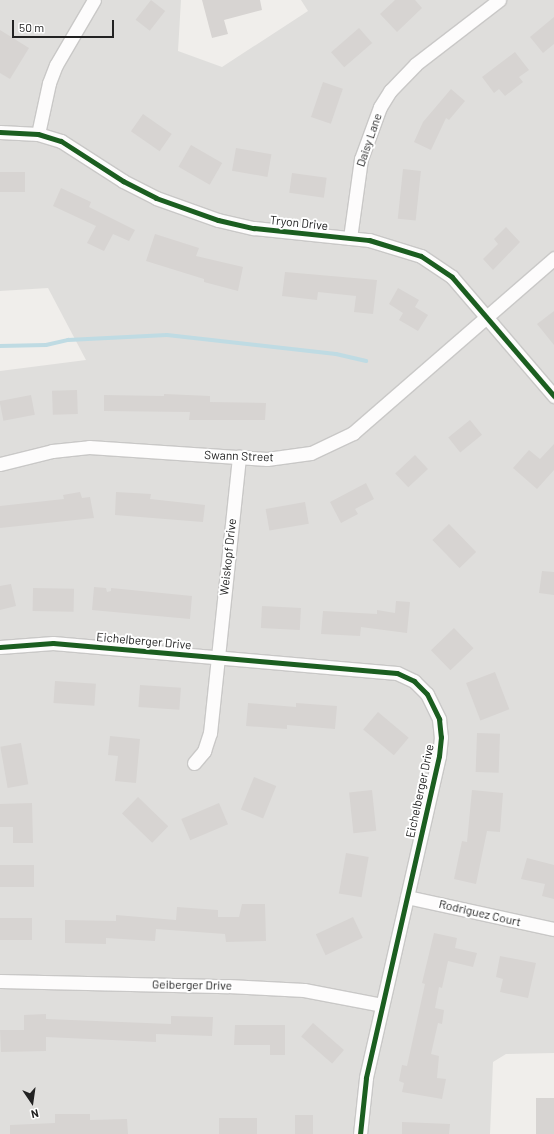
<!DOCTYPE html>
<style>
body{margin:0}
#map{position:relative;width:554px;height:1134px;overflow:hidden;background:#f0eeeb;font-family:Barlow,sans-serif}
div>[style]{position:absolute}
.residential>*{inset:0;background:#dfdedc}
.stream>*{height:4px;margin:-2px;padding:0 2px;transform-origin:2px;border-radius:2px;background:#bfdbe3}
.building>*{inset:0;background:#d7d4d2;transform-origin:0 0}
.roads{filter:drop-shadow(1px 0 #c9c8c7) drop-shadow(-1px 0 #c9c8c7) drop-shadow(0 1px #c9c8c7) drop-shadow(0 -1px #c9c8c7)}
.minor>*{height:13px;margin:-6.5px;padding:0 6.5px;transform-origin:6.5px;border-radius:6.5px;background:#fdfcfc}
.cycleway>*{height:5px;margin:-2.5px;padding:0 2.5px;transform-origin:2.5px;border-radius:2.5px;background:#1b5e20}
span{translate:-50% -50%;white-space:nowrap;text-align:center;line-height:1.15;-webkit-text-stroke:4px #fff;paint-order:stroke}
.street-label{font-size:12px;color:#222}
.north{position:absolute;left:12px;top:1082px;width:40px;height:40px;-webkit-text-stroke:3px #fff;paint-order:stroke;rotate:167deg;font-size:11px;font-weight:700;line-height:16px;text-align:center;color:#222}
.north::after{content:'';display:block;margin:auto;width:14px;height:18px;background:#222;clip-path:polygon(50% 0,100% 100%,50% 72%,0 100%)}
.scale{position:absolute;left:12px;top:20px;width:102px;height:18px;box-sizing:border-box;border:2px solid #222;border-top:0;padding-left:5px;font-size:12px;line-height:14px;white-space:nowrap;color:#222;-webkit-text-stroke:3px #fff;paint-order:stroke}
</style>
<div id="map">
<div class="residential">
<div style="clip-path:polygon(0 0,181px 0,178px 51px,222px 67px,308px 11px,301px 0,554px 0,554px 1053px,506px 1054px,493px 1062px,490px 1134px,0 1134px,0 371px,86px 360px,48px 288px,0 291px)"></div>
</div>
<div class="stream">
<div style="left:0;top:346px;width:46px;rotate:-1.2deg"></div>
<div style="left:46px;top:345px;width:23px;rotate:-13deg"></div>
<div style="left:68px;top:340px;width:99px;rotate:-2.9deg"></div>
<div style="left:167px;top:335px;width:170px;rotate:6.4deg"></div>
<div style="left:336px;top:354px;width:31px;rotate:13deg"></div>
</div>
<div class="building">
<div style="left:151px;top:0;width:18px;height:25px;rotate:38deg"></div>
<div style="clip-path:polygon(202px 0,260px 0,262px 10px,224px 20px,228px 34px,212px 38px)"></div>
<div style="clip-path:polygon(395px 0,415px 0,422px 8px,397px 32px,380px 14px)"></div>
<div style="clip-path:polygon(554px 17px,554px 44px,543px 53px,530px 37px)"></div>
<div style="left:359px;top:28px;width:20px;height:37px;rotate:49deg"></div>
<div style="clip-path:polygon(0 30px,29px 48px,10px 79px,0 73px)"></div>
<div style="clip-path:polygon(515px 52px,529px 70px,519px 77px,523px 82px,505px 96px,499px 89px,494px 93px,482px 77px)"></div>
<div style="left:323px;top:82px;width:21px;height:37px;rotate:19deg"></div>
<div style="clip-path:polygon(451px 89px,465px 101px,449px 120px,446px 118px,431px 150px,414px 142px,423px 122px)"></div>
<div style="left:143px;top:114px;width:35px;height:21px;rotate:35deg"></div>
<div style="left:191px;top:145px;width:36px;height:25px;rotate:30deg"></div>
<div style="left:236px;top:148px;width:36px;height:23px;rotate:10deg"></div>
<div style="left:403px;top:169px;width:18px;height:50px;rotate:6deg"></div>
<div style="left:0;top:172px;width:25px;height:20px"></div>
<div style="left:292px;top:173px;width:35px;height:20px;rotate:8deg"></div>
<div style="clip-path:polygon(61px 188px,91px 202px,89px 207px,135px 230px,129px 241px,113px 234px,104px 251px,87px 243px,96px 226px,53px 206px)"></div>
<div style="clip-path:polygon(506px 227px,520px 242px,493px 270px,483px 259px,498px 244px,494px 239px)"></div>
<div style="clip-path:polygon(155px 234px,199px 248px,196px 256px,243px 267px,238px 291px,204px 282px,204px 279px,146px 261px)"></div>
<div style="clip-path:polygon(285px 272px,377px 280px,373px 314px,354px 312px,356px 296px,318px 292px,317px 300px,282px 296px)"></div>
<div style="clip-path:polygon(398px 288px,419px 300px,415px 307px,428px 315px,418px 331px,399px 320px,403px 313px,389px 304px)"></div>
<div style="clip-path:polygon(554px 311px,554px 345px,537px 324px)"></div>
<div style="left:77px;top:390px;width:24px;height:25px;rotate:88deg"></div>
<div style="clip-path:polygon(164px 394px,210px 396px,210px 402px,266px 403px,265px 420px,189px 420px,190px 412px,104px 411px,104px 395px,164px 396px)"></div>
<div style="left:31px;top:395px;width:20px;height:32px;rotate:79deg"></div>
<div style="left:470px;top:420px;width:19px;height:28px;rotate:51deg"></div>
<div style="clip-path:polygon(554px 444px,554px 470px,537px 489px,513px 468px,529px 450px,540px 459px)"></div>
<div style="left:415px;top:455px;width:19px;height:27px;rotate:47deg"></div>
<div style="clip-path:polygon(366px 483px,374px 499px,355px 509px,358px 514px,341px 523px,330px 502px)"></div>
<div style="clip-path:polygon(80px 492px,82px 498px,90px 497px,94px 518px,0 528px,0 506px,64px 499px,63px 495px)"></div>
<div style="clip-path:polygon(116px 492px,151px 494px,150px 499px,205px 505px,203px 522px,115px 515px)"></div>
<div style="left:305px;top:502px;width:22px;height:40px;rotate:80deg"></div>
<div style="left:449px;top:524px;width:39px;height:23px;rotate:46deg"></div>
<div style="clip-path:polygon(542px 571px,554px 572px,554px 595px,539px 593px)"></div>
<div style="clip-path:polygon(11px 584px,16px 606px,0 610px,0 586px)"></div>
<div style="clip-path:polygon(94px 587px,106px 588px,107px 592px,111px 591px,111px 588px,192px 596px,190px 619px,92px 610px)"></div>
<div style="left:33px;top:588px;width:41px;height:23px;rotate:1deg"></div>
<div style="clip-path:polygon(396px 601px,410px 602px,407px 633px,361px 627px,360px 636px,321px 634px,323px 611px,377px 614px,377px 610px,395px 613px)"></div>
<div style="left:262px;top:606px;width:39px;height:22px;rotate:3deg"></div>
<div style="left:454px;top:628px;width:28px;height:32px;rotate:46deg"></div>
<div style="left:495px;top:672px;width:40px;height:31px;rotate:69deg"></div>
<div style="left:55px;top:681px;width:41px;height:22px;rotate:4deg"></div>
<div style="left:140px;top:685px;width:41px;height:22px;rotate:4deg"></div>
<div style="clip-path:polygon(248px 703px,296px 707px,296px 703px,337px 706px,335px 729px,287px 725px,287px 729px,246px 726px)"></div>
<div style="left:378px;top:712px;width:40px;height:23px;rotate:40deg"></div>
<div style="left:477px;top:733px;width:23px;height:39px;rotate:2deg"></div>
<div style="clip-path:polygon(110px 736px,140px 739px,136px 783px,115px 781px,118px 756px,108px 755px)"></div>
<div style="left:21px;top:743px;width:42px;height:21px;rotate:80deg"></div>
<div style="left:254px;top:777px;width:24px;height:35px;rotate:22deg"></div>
<div style="left:372px;top:790px;width:41px;height:23px;rotate:84deg"></div>
<div style="clip-path:polygon(472px 790px,503px 793px,500px 832px,487px 831px,476px 884px,454px 879px,462px 841px,467px 842px)"></div>
<div style="left:138px;top:797px;width:42px;height:23px;rotate:44deg"></div>
<div style="clip-path:polygon(32px 803px,33px 843px,13px 843px,13px 827px,0 827px,0 804px)"></div>
<div style="left:219px;top:803px;width:23px;height:41px;rotate:67deg"></div>
<div style="left:346px;top:853px;width:23px;height:41px;rotate:10deg"></div>
<div style="clip-path:polygon(527px 858px,554px 865px,554px 899px,542px 896px,545px 884px,521px 879px)"></div>
<div style="left:0;top:865px;width:34px;height:22px"></div>
<div style="clip-path:polygon(242px 904px,265px 904px,266px 941px,226px 942px,225px 934px,156px 929px,155px 941px,106px 938px,106px 944px,65px 943px,65px 920px,116px 921px,116px 915px,176px 920px,177px 907px,218px 910px,218px 917px,239px 917px)"></div>
<div style="left:353px;top:917px;width:23px;height:41px;rotate:65deg"></div>
<div style="left:0;top:918px;width:32px;height:22px"></div>
<div style="clip-path:polygon(434px 933px,457px 938px,455px 948px,477px 953px,473px 967px,448px 961px,442px 988px,439px 987px,435px 1008px,444px 1010px,442px 1024px,438px 1023px,431px 1054px,439px 1056px,437px 1078px,446px 1079px,442px 1099px,402px 1092px,404px 1083px,399px 1081px,402px 1065px,407px 1066px,425px 984px,422px 983px)"></div>
<div style="clip-path:polygon(500px 956px,536px 963px,528px 998px,500px 992px,503px 979px,496px 977px)"></div>
<div style="clip-path:polygon(46px 1014px,46px 1019px,171px 1024px,171px 1016px,213px 1017px,212px 1036px,156px 1034px,156px 1042px,46px 1037px,46px 1051px,1px 1052px,0 1030px,24px 1030px,24px 1015px)"></div>
<div style="left:313px;top:1023px;width:41px;height:18px;rotate:41deg"></div>
<div style="clip-path:polygon(235px 1025px,285px 1025px,285px 1055px,270px 1055px,270px 1045px,234px 1045px)"></div>
<div style="left:536px;top:1098px;width:18px;height:36px"></div>
<div style="clip-path:polygon(55px 1114px,90px 1114px,90px 1120px,127px 1119px,128px 1134px,10px 1134px,10px 1125px,55px 1123px)"></div>
<div style="left:295px;top:1115px;width:18px;height:19px"></div>
<div style="left:219px;top:1118px;width:38px;height:16px"></div>
<div style="clip-path:polygon(402px 1122px,450px 1124px,449px 1134px,402px 1134px)"></div>
</div>
<div class="roads">
<div class="minor">
<div style="left:0;top:132px;width:38px;rotate:3deg"></div>
<div style="left:38px;top:134px;width:24px;rotate:17deg"></div>
<div style="left:61px;top:141px;width:74px;rotate:32.8deg"></div>
<div style="left:123px;top:181px;width:37px;rotate:27deg"></div>
<div style="left:156px;top:198px;width:66px;rotate:19.5deg"></div>
<div style="left:218px;top:220px;width:37px;rotate:13deg"></div>
<div style="left:254px;top:228px;width:116px;rotate:6deg"></div>
<div style="left:369px;top:240px;width:54px;rotate:17.1deg"></div>
<div style="left:421px;top:256px;width:37px;rotate:34deg"></div>
<div style="left:452px;top:277px;width:157px;rotate:49.4deg"></div>
<div style="left:38px;top:134px;width:52px;rotate:-77.8deg"></div>
<div style="left:49px;top:83px;width:19px;rotate:-69deg"></div>
<div style="left:56px;top:65px;width:75px;rotate:-59.7deg"></div>
<div style="left:350px;top:238px;width:80px;rotate:-82.1deg"></div>
<div style="left:361px;top:159px;width:55px;rotate:-69.9deg"></div>
<div style="left:380px;top:107px;width:19px;rotate:-58deg"></div>
<div style="left:390px;top:91px;width:37px;rotate:-46deg"></div>
<div style="left:416px;top:64px;width:105px;rotate:-37.6deg"></div>
<div style="left:0;top:464px;width:54px;rotate:-14deg"></div>
<div style="left:52px;top:451px;width:37px;rotate:-6deg"></div>
<div style="left:89px;top:447px;width:178px;rotate:3.9deg"></div>
<div style="left:267px;top:459px;width:44px;rotate:-7.8deg"></div>
<div style="left:311px;top:453px;width:47px;rotate:-25.5deg"></div>
<div style="left:353px;top:433px;width:267px;rotate:-41deg"></div>
<div style="left:0;top:647px;width:53px;rotate:-4.3deg"></div>
<div style="left:53px;top:643px;width:345px;rotate:5deg"></div>
<div style="left:397px;top:673px;width:19px;rotate:25deg"></div>
<div style="left:414px;top:681px;width:18px;rotate:45deg"></div>
<div style="left:427px;top:694px;width:28px;rotate:64deg"></div>
<div style="left:439px;top:719px;width:18px;rotate:84deg"></div>
<div style="left:441px;top:737px;width:19px;rotate:96deg"></div>
<div style="left:439px;top:756px;width:330px;rotate:102.8deg"></div>
<div style="left:366px;top:1078px;width:56px;rotate:96.1deg"></div>
<div style="left:194px;top:763px;width:16px;rotate:-50deg"></div>
<div style="left:204px;top:751px;width:19px;rotate:-72deg"></div>
<div style="left:210px;top:733px;width:278px;rotate:-84deg"></div>
<div style="left:407px;top:897px;width:150px;rotate:12.3deg"></div>
<div style="left:0;top:981px;width:228px;rotate:1.3deg"></div>
<div style="left:228px;top:986px;width:76px;rotate:3deg"></div>
<div style="left:304px;top:990px;width:79px;rotate:10.9deg"></div>
</div>
</div>
<div class="cycleway">
<div style="left:0;top:132px;width:38px;rotate:3deg"></div>
<div style="left:38px;top:134px;width:24px;rotate:17deg"></div>
<div style="left:61px;top:141px;width:74px;rotate:32.8deg"></div>
<div style="left:123px;top:181px;width:37px;rotate:27deg"></div>
<div style="left:156px;top:198px;width:66px;rotate:19.5deg"></div>
<div style="left:218px;top:220px;width:37px;rotate:13deg"></div>
<div style="left:254px;top:228px;width:116px;rotate:6deg"></div>
<div style="left:369px;top:240px;width:54px;rotate:17.1deg"></div>
<div style="left:421px;top:256px;width:37px;rotate:34deg"></div>
<div style="left:452px;top:277px;width:157px;rotate:49.4deg"></div>
<div style="left:0;top:647px;width:53px;rotate:-4.3deg"></div>
<div style="left:53px;top:643px;width:345px;rotate:5deg"></div>
<div style="left:397px;top:673px;width:19px;rotate:25deg"></div>
<div style="left:414px;top:681px;width:18px;rotate:45deg"></div>
<div style="left:427px;top:694px;width:28px;rotate:64deg"></div>
<div style="left:439px;top:719px;width:18px;rotate:84deg"></div>
<div style="left:441px;top:737px;width:19px;rotate:96deg"></div>
<div style="left:439px;top:756px;width:330px;rotate:102.8deg"></div>
<div style="left:366px;top:1078px;width:56px;rotate:96.1deg"></div>
</div>
<div class="street-label">
<span style="left:369px;top:140px;rotate:-71deg">Daisy Lane</span>
<span style="left:299px;top:223px;rotate:6deg">Tryon Drive</span>
<span style="left:239px;top:456px;rotate:2deg">Swann Street</span>
<span style="left:228px;top:557px;rotate:-84deg">Weiskopf Drive</span>
<span style="left:144px;top:641px;rotate:5deg">Eichelberger Drive</span>
<span style="left:420px;top:791px;rotate:-78deg">Eichelberger Drive</span>
<span style="left:480px;top:913px;rotate:13deg">Rodriguez Court</span>
<span style="left:192px;top:985px;rotate:1deg">Geiberger Drive</span>
</div>
<div class="north">N</div>
<div class="scale">50 m</div>
</div>
